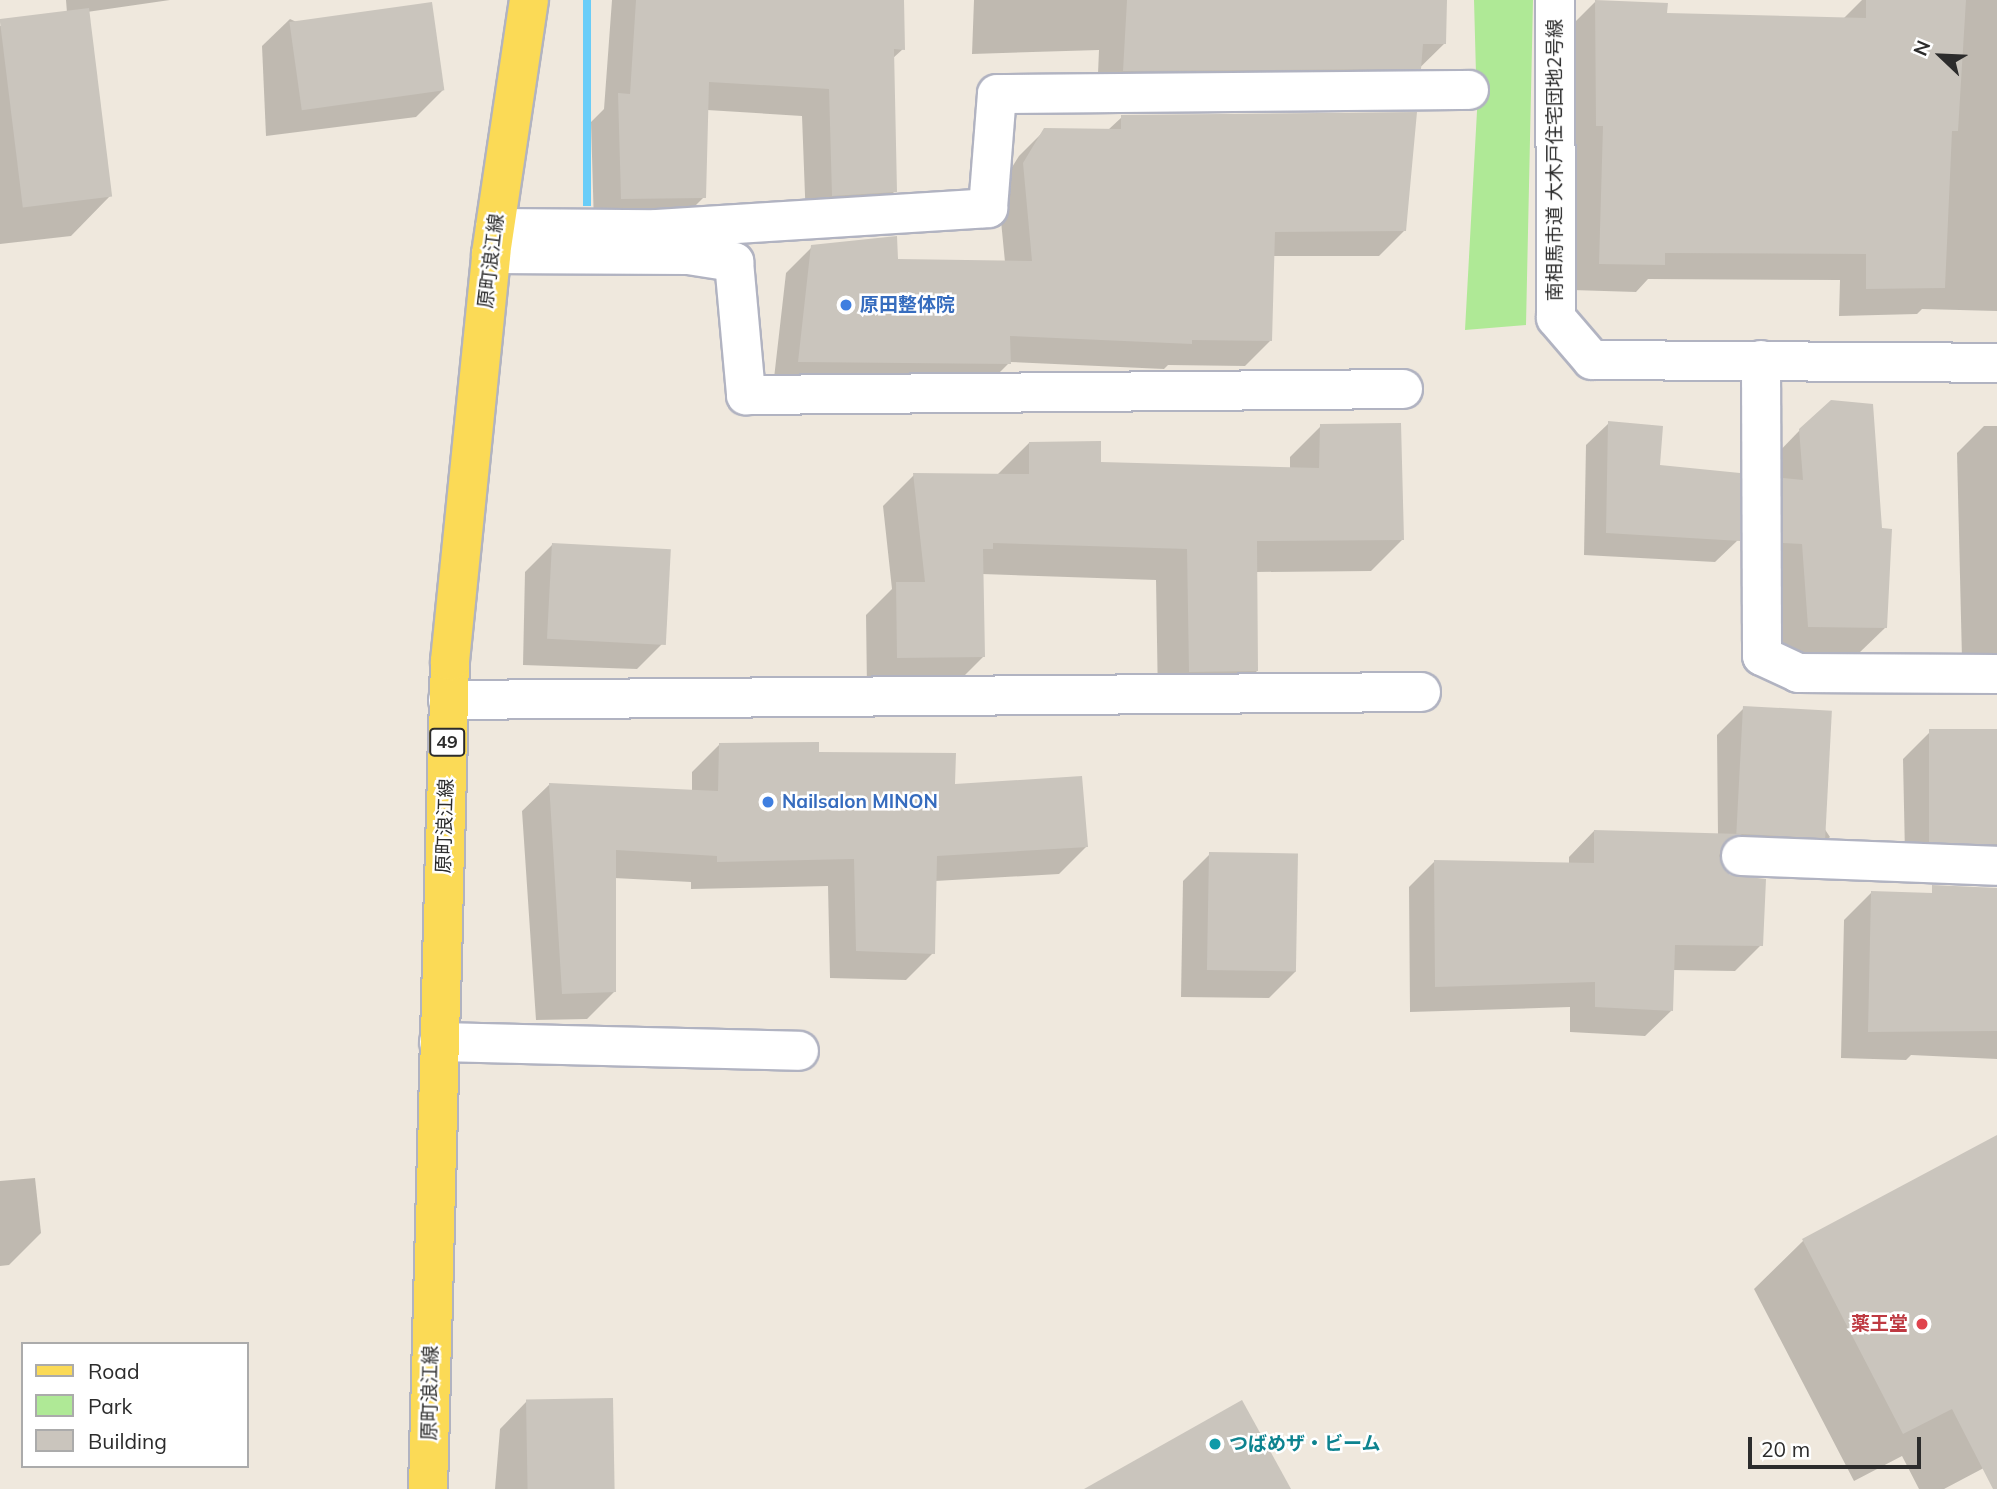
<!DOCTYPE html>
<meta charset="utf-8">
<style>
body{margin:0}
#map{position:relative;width:1997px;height:1489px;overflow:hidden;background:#efe8dd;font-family:Mulish,"Noto Sans JP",sans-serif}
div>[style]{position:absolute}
.green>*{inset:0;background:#afe996}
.water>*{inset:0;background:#69cdf8;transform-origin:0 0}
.shadow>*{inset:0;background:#0003}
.building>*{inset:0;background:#cac5bd;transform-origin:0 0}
.roads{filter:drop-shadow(2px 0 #b1b3c1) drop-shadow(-2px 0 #b1b3c1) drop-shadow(0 2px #b1b3c1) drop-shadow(0 -2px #b1b3c1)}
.minor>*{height:38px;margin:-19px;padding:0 19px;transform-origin:19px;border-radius:19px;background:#fff}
.major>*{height:38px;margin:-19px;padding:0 19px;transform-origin:19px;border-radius:19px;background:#fbda56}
.dots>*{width:19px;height:19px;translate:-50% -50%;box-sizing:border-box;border:4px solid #fff;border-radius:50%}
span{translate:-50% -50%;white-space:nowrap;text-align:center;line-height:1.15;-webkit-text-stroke:5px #fff;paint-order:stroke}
.shield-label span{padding:2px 5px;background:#fff;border:2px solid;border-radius:5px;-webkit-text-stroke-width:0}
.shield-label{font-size:18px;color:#2c2c2c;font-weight:700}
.street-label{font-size:19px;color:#2c2c2c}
.shop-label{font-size:19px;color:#366cbe;font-weight:700}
.left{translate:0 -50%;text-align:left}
.health-label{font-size:19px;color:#be3a42;font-weight:700}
.right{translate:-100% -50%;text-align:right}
.culture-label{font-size:19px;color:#0d838f;font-weight:700}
.legend{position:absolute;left:21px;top:1342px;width:228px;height:126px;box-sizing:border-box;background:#fff;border:2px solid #ababab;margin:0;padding:9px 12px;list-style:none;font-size:21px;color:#2c2c2c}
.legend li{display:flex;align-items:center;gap:14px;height:35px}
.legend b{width:35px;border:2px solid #ababab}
.north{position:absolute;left:1906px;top:21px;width:70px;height:70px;-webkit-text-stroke:5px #fff;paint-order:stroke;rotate:293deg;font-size:19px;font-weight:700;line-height:28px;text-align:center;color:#2c2c2c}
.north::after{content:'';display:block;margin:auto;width:24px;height:32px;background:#2c2c2c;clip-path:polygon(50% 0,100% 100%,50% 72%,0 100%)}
.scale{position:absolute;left:1748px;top:1437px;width:173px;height:32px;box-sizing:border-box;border:4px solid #2c2c2c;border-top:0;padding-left:9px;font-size:21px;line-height:24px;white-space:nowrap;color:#2c2c2c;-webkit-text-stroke:5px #fff;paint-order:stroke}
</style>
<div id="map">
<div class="green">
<div style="clip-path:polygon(1474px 0,1533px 0,1526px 325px,1465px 330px,1477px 111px)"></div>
</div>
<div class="water">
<div style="left:583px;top:0;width:8px;height:206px"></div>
</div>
<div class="shadow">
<div style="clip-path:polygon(66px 0,170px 0,87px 12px,110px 196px,71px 236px,0 244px,0 26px,67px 13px)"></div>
<div style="clip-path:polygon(612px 0,902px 0,903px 49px,892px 59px,895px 191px,868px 218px,806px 222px,802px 116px,707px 110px,704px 197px,677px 224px,594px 225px,591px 122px,604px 109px)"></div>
<div style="clip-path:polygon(974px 0,1445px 0,1445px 43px,1392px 95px,1097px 97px,1099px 50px,972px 54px)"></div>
<div style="clip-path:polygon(1862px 0,1997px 0,1997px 311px,1922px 309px,1917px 314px,1839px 316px,1840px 280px,1648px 279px,1636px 292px,1572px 290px,1576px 152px,1569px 152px,1569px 28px,1596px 1px,1666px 15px,1843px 19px)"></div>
<div style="clip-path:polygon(290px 19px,443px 90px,416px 117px,266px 136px,262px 46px)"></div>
<div style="clip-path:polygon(1122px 117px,1405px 230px,1379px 256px,1273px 256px,1271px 340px,1245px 366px,1168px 365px,1164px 369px,1010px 362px,983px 389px,773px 387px,786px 273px,812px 247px,896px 261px,1005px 262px,998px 190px,1019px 156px,1045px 130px,1108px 130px)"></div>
<div style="clip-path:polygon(1609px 423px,1738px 540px,1715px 562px,1584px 555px,1586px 445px)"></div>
<div style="clip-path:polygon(1321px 426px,1402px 540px,1371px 571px,1256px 572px,1257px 671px,1226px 702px,1158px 702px,1156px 580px,982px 574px,983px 657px,952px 688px,867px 689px,866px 615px,892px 589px,883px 506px,914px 475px,998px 474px,1029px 443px,1099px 464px,1290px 469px,1290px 457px)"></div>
<div style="clip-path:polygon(1984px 426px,1997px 426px,1997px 659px,1962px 659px,1957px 453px)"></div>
<div style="clip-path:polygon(1800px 430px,1886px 627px,1858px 654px,1781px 653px,1773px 458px)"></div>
<div style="clip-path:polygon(552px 545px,664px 642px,637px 669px,523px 665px,525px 572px)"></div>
<div style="clip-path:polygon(1744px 708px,1830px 837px,1803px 864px,1720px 861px,1761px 945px,1735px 971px,1673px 970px,1671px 1011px,1645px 1036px,1570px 1032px,1570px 1007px,1410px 1012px,1409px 887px,1435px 861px,1569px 864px,1569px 857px,1594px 831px,1718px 835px,1717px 735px)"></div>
<div style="clip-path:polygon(1997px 731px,1997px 857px,1905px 855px,1903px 759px,1930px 732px)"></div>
<div style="clip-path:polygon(719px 745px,817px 754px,953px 786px,1086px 847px,1059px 874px,935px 881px,933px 953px,906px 980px,830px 978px,828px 886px,691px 889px,691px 882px,614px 878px,614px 992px,587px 1019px,536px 1020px,522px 811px,550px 784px,692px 792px,692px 772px)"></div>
<div style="clip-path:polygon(1210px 854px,1296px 971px,1269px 998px,1181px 997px,1183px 881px)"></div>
<div style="clip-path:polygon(1871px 893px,1997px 941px,1997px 1059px,1911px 1055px,1906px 1060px,1841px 1058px,1844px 920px)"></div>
<div style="clip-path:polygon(1997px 1137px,1997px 1461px,1944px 1489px,1919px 1489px,1902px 1456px,1854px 1481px,1754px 1289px,1803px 1241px)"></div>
<div style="clip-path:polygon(35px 1178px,41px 1233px,9px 1265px,0 1266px,0 1181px)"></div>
<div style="clip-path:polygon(527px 1401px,613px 1489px,495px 1489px,500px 1429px)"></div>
</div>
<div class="building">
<div style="clip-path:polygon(636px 0,904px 0,905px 50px,894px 49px,897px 192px,832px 196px,829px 89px,709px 82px,706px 198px,621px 199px,618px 93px,630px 94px)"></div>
<div style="clip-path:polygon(1127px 0,1447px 0,1446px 44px,1423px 44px,1421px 69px,1123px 71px)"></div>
<div style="clip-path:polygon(1595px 0,1668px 3px,1667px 13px,1866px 18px,1866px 0,1966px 0,1958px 131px,1952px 131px,1945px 288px,1866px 289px,1866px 254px,1665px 253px,1665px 265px,1599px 264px,1603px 126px,1596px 126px)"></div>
<div style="left:432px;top:2px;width:89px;height:144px;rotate:82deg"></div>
<div style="left:89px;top:8px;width:190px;height:90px;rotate:83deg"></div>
<div style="clip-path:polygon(1417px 112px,1406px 231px,1275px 232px,1272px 341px,1192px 340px,1192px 344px,1010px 336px,1011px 364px,798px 362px,811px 245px,897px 236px,898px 259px,1032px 261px,1023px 163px,1044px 128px,1121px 129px,1121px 115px)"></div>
<div style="clip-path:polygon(1831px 400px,1873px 404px,1882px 528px,1892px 529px,1887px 628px,1808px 627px,1802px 544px,1783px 543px,1783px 478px,1803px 480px,1799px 429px)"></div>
<div style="clip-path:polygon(1608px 421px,1663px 426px,1660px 465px,1740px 473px,1740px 541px,1606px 533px)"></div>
<div style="clip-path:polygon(1401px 423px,1404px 540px,1257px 541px,1258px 671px,1189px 672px,1187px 549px,993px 543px,993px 549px,983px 549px,985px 657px,897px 658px,896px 582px,925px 582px,913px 473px,1029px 474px,1029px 442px,1101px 441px,1101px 462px,1319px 468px,1320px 424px)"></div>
<div style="left:552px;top:543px;width:119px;height:96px;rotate:3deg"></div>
<div style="left:1743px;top:706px;width:89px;height:128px;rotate:3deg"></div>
<div style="left:1997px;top:729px;width:115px;height:68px;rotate:90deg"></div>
<div style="clip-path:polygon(819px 742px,819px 752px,956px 753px,955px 784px,1082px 776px,1088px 847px,937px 856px,935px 954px,856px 951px,854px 859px,717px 862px,717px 856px,616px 850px,616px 992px,562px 994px,549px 783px,718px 791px,719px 743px)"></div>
<div style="clip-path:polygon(1594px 830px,1742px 834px,1723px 844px,1719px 856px,1730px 875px,1766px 879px,1763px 946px,1675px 945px,1673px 1011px,1595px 1007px,1595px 982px,1435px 987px,1434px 860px,1594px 863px)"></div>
<div style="left:1209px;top:852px;width:89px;height:118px;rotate:1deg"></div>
<div style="clip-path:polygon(1932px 885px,1997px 888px,1997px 1031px,1868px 1032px,1871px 891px,1932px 893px)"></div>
<div style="clip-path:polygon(1997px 1135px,1997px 1489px,1993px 1489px,1952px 1409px,1903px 1434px,1802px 1239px)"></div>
<div style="left:613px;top:1398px;width:91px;height:87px;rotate:89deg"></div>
<div style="clip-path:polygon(1242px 1400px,1291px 1489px,1084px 1489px)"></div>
</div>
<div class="roads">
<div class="minor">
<div style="left:1555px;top:0;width:318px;rotate:89.8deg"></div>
<div style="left:1556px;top:318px;width:55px;rotate:49.4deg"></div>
<div style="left:1592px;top:360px;width:405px;rotate:0.4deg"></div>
<div style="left:495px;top:228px;width:162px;rotate:0.4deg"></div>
<div style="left:657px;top:229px;width:332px;rotate:-3.6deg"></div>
<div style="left:988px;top:208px;width:114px;rotate:-85.5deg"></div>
<div style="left:997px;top:94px;width:472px;rotate:-0.5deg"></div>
<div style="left:491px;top:254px;width:197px;rotate:0.3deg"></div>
<div style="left:688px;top:255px;width:47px;rotate:8.7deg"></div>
<div style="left:734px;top:262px;width:134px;rotate:84.8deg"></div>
<div style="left:746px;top:395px;width:657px;rotate:-0.52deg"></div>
<div style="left:1761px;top:360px;width:296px;rotate:89.8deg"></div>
<div style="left:1762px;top:656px;width:40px;rotate:25deg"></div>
<div style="left:1798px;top:673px;width:199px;rotate:0.3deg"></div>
<div style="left:448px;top:700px;width:973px;rotate:-0.47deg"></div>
<div style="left:1741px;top:856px;width:256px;rotate:2.2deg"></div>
<div style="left:439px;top:1042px;width:360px;rotate:1.4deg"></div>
</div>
<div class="major">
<div style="left:428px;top:1489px;width:828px;rotate:-88.48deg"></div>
<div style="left:450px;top:661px;width:409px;rotate:-84.2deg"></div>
<div style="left:491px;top:254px;width:257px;rotate:-81.5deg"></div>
</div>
</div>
<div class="dots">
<div style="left:846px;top:305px;background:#3f7fe0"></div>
<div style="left:768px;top:802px;background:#3f7fe0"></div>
<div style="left:1922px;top:1324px;background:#e0444e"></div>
<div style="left:1215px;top:1444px;background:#0f9aa8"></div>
</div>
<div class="shield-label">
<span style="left:447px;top:742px">49</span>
</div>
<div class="street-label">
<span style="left:1555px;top:160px;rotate:-90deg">南相馬市道 大木戸住宅団地2号線</span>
<span style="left:491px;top:261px;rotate:-83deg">原町浪江線</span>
<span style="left:445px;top:826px;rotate:-88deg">原町浪江線</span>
<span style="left:430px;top:1393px;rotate:-89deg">原町浪江線</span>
</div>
<div class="shop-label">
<span class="left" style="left:860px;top:305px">原田整体院</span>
<span class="left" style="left:782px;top:802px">Nailsalon MINON</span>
</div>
<div class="health-label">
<span class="right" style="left:1908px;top:1324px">薬王堂</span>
</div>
<div class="culture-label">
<span class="left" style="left:1229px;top:1444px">つばめザ・ビーム</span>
</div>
<ul class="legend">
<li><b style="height:9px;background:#fbda56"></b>Road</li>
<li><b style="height:19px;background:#afe996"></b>Park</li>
<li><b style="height:19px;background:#cac5bd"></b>Building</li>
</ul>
<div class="north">N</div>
<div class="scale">20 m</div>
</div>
